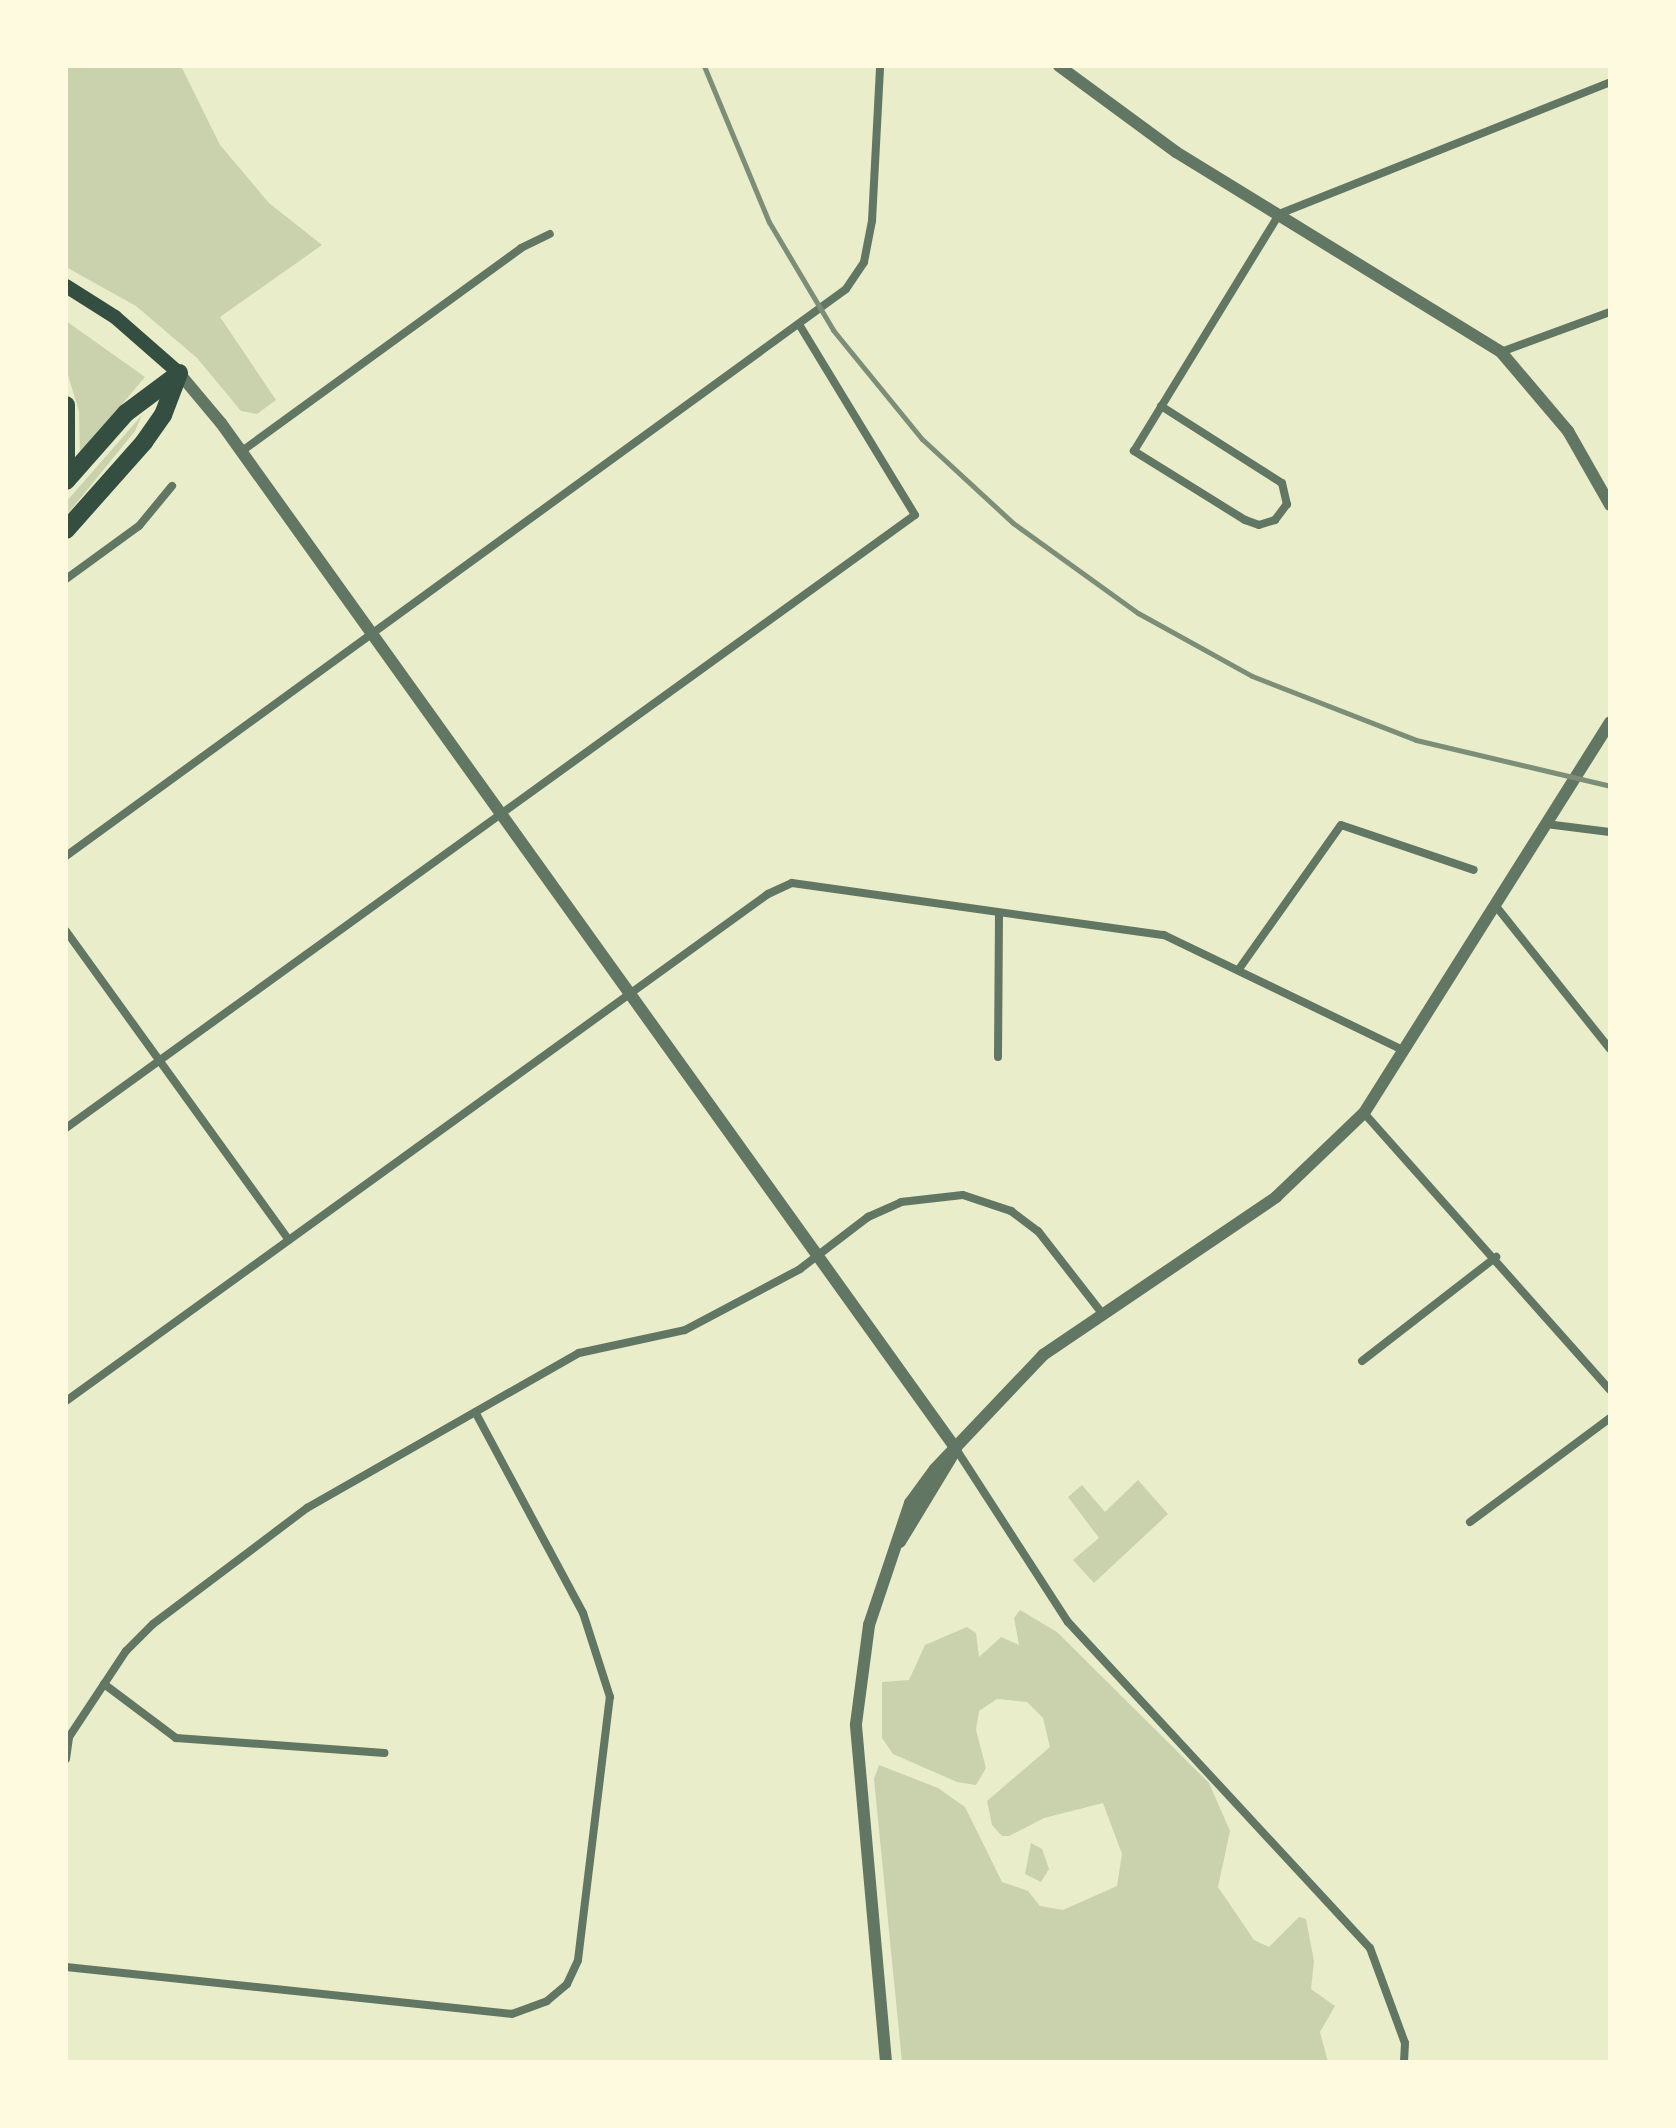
<!DOCTYPE html>
<style>
body{margin:0}
#map{position:relative;width:1676px;height:2128px;overflow:hidden;background:#e9edc9;font-family:"Golos Text",sans-serif}
div>[style]{position:absolute}
.green>*{inset:0;background:#cad2ad}
.minor>*{height:8px;margin:-4px;padding:0 4px;transform-origin:4px;border-radius:4px;background:#617663}
.tertiary>*{height:12px;margin:-6px;padding:0 6px;transform-origin:6px;border-radius:6px;background:#617663}
.secondary>*{height:14px;margin:-7px;padding:0 7px;transform-origin:7px;border-radius:7px;background:#344e41}
.motorway>*{height:18px;margin:-9px;padding:0 9px;transform-origin:9px;border-radius:9px;background:#344e41}
.rail>*{height:5px;margin:-2.5px;padding:0 2.5px;transform-origin:2.5px;border-radius:2.5px;background:#7c8e77}
span{translate:-50% -50%;white-space:nowrap;text-align:center;line-height:1.15;-webkit-text-stroke:8px #fefae0;paint-order:stroke}
.frame{position:absolute;inset:0;border:68px solid #fefae0;pointer-events:none}
</style>
<div id="map">
<div class="green">
<div style="clip-path:polygon(66px 66px,181px 66px,220px 145px,269px 203px,322px 245px,220px 317px,276px 400px,257px 414px,241px 411px,197px 358px,136px 306px,66px 267px)"></div>
<div style="clip-path:polygon(66px 321px,145px 377px,80px 454px,79px 411px,66px 369px)"></div>
<div style="clip-path:polygon(142px 415px,135px 431px,66px 516px,66px 502px)"></div>
<div style="clip-path:polygon(1138px 1480px,1168px 1514px,1094px 1583px,1073px 1560px,1099px 1538px,1068px 1497px,1082px 1485px,1105px 1512px)"></div>
<div style="clip-path:polygon(1020px 1610px,1057px 1632px,1209px 1783px,1230px 1831px,1218px 1887px,1254px 1940px,1269px 1947px,1299px 1917px,1306px 1919px,1314px 1961px,1311px 1989px,1335px 2006px,1320px 2032px,1328px 2062px,902px 2062px,874px 1779px,879px 1765px,938px 1788px,965px 1807px,1002px 1882px,1028px 1891px,1040px 1906px,1063px 1910px,1117px 1886px,1122px 1854px,1103px 1803px,1044px 1818px,1009px 1836px,1002px 1836px,992px 1825px,987px 1801px,1050px 1747px,1043px 1718px,1027px 1702px,997px 1699px,979px 1711px,976px 1730px,986px 1768px,976px 1785px,957px 1782px,893px 1754px,882px 1738px,882px 1682px,909px 1680px,925px 1645px,967px 1627px,976px 1633px,979px 1657px,1001px 1637px,1019px 1645px,1014px 1618px)"></div>
<div style="clip-path:polygon(1031px 1843px,1042px 1849px,1049px 1869px,1041px 1882px,1025px 1874px)"></div>
</div>
<div class="minor">
<div style="left:1501px;top:352px;width:116px;rotate:-20.2deg"></div>
<div style="left:1161px;top:406px;width:143px;rotate:32.5deg"></div>
<div style="left:1282px;top:483px;width:22px;rotate:77deg"></div>
<div style="left:1287px;top:504px;width:20px;rotate:127deg"></div>
<div style="left:1275px;top:520px;width:17px;rotate:163deg"></div>
<div style="left:1259px;top:525px;width:15px;rotate:-160deg"></div>
<div style="left:1245px;top:520px;width:131px;rotate:-148.1deg"></div>
<div style="left:1134px;top:451px;width:278px;rotate:-58.5deg"></div>
<div style="left:1279px;top:214px;width:356px;rotate:-21.7deg"></div>
<div style="left:242px;top:451px;width:345px;rotate:-36deg"></div>
<div style="left:521px;top:248px;width:32px;rotate:-26deg"></div>
<div style="left:66px;top:579px;width:90px;rotate:-36deg"></div>
<div style="left:139px;top:526px;width:52px;rotate:-50.5deg"></div>
<div style="left:1546px;top:824px;width:64px;rotate:7.1deg"></div>
<div style="left:66px;top:856px;width:964px;rotate:-36.01deg"></div>
<div style="left:846px;top:289px;width:32px;rotate:-56deg"></div>
<div style="left:864px;top:262px;width:42px;rotate:-79deg"></div>
<div style="left:872px;top:221px;width:155px;rotate:-87deg"></div>
<div style="left:1495px;top:905px;width:184px;rotate:51.4deg"></div>
<div style="left:66px;top:931px;width:381px;rotate:54.2deg"></div>
<div style="left:1239px;top:969px;width:176px;rotate:-54.7deg"></div>
<div style="left:1341px;top:825px;width:140px;rotate:18.7deg"></div>
<div style="left:998px;top:1057px;width:143px;rotate:-89.6deg"></div>
<div style="left:1364px;top:1113px;width:370px;rotate:48.4deg"></div>
<div style="left:66px;top:1128px;width:1047px;rotate:-35.83deg"></div>
<div style="left:915px;top:515px;width:223px;rotate:-121.3deg"></div>
<div style="left:1362px;top:1361px;width:170px;rotate:-37.8deg"></div>
<div style="left:66px;top:1401px;width:866px;rotate:-35.84deg"></div>
<div style="left:768px;top:894px;width:26px;rotate:-25deg"></div>
<div style="left:792px;top:883px;width:376px;rotate:8deg"></div>
<div style="left:1164px;top:935px;width:267px;rotate:25.7deg"></div>
<div style="left:956px;top:1449px;width:206px;rotate:57.1deg"></div>
<div style="left:1068px;top:1622px;width:444px;rotate:47.2deg"></div>
<div style="left:1370px;top:1948px;width:101px;rotate:69.8deg"></div>
<div style="left:1405px;top:2043px;width:19px;rotate:93deg"></div>
<div style="left:1470px;top:1522px;width:174px;rotate:-36.6deg"></div>
<div style="left:104px;top:1684px;width:90px;rotate:36.9deg"></div>
<div style="left:176px;top:1738px;width:209px;rotate:4.1deg"></div>
<div style="left:66px;top:1759px;width:22px;rotate:-82deg"></div>
<div style="left:69px;top:1737px;width:103px;rotate:-56.5deg"></div>
<div style="left:126px;top:1651px;width:38px;rotate:-45deg"></div>
<div style="left:153px;top:1624px;width:193px;rotate:-37deg"></div>
<div style="left:307px;top:1508px;width:313px;rotate:-29.7deg"></div>
<div style="left:579px;top:1353px;width:108px;rotate:-12.2deg"></div>
<div style="left:685px;top:1330px;width:130px;rotate:-27.9deg"></div>
<div style="left:800px;top:1269px;width:86px;rotate:-37.4deg"></div>
<div style="left:868px;top:1217px;width:36px;rotate:-24deg"></div>
<div style="left:901px;top:1202px;width:62px;rotate:-6.4deg"></div>
<div style="left:963px;top:1195px;width:51px;rotate:18.4deg"></div>
<div style="left:1011px;top:1211px;width:34px;rotate:37deg"></div>
<div style="left:1038px;top:1231px;width:103px;rotate:52.1deg"></div>
<div style="left:66px;top:1967px;width:448px;rotate:6deg"></div>
<div style="left:512px;top:2014px;width:37px;rotate:-20deg"></div>
<div style="left:547px;top:2001px;width:26px;rotate:-40deg"></div>
<div style="left:567px;top:1984px;width:26px;rotate:-65deg"></div>
<div style="left:578px;top:1960px;width:265px;rotate:-83.1deg"></div>
<div style="left:610px;top:1697px;width:88px;rotate:-107.8deg"></div>
<div style="left:583px;top:1613px;width:228px;rotate:-118.2deg"></div>
</div>
<div class="tertiary">
<div style="left:1059px;top:66px;width:145px;rotate:36.3deg"></div>
<div style="left:1176px;top:152px;width:382px;rotate:31.6deg"></div>
<div style="left:1501px;top:352px;width:104px;rotate:49.7deg"></div>
<div style="left:1568px;top:431px;width:85px;rotate:60.4deg"></div>
<div style="left:179px;top:373px;width:65px;rotate:50deg"></div>
<div style="left:221px;top:423px;width:1262px;rotate:54.38deg"></div>
<div style="left:900px;top:1542px;width:100px;rotate:-58.8deg"></div>
<div style="left:886px;top:2062px;width:339px;rotate:-95.1deg"></div>
<div style="left:856px;top:1724px;width:100px;rotate:-82.5deg"></div>
<div style="left:869px;top:1625px;width:129px;rotate:-71.4deg"></div>
<div style="left:910px;top:1503px;width:42px;rotate:-53.7deg"></div>
<div style="left:935px;top:1469px;width:157px;rotate:-46.5deg"></div>
<div style="left:1043px;top:1355px;width:282px;rotate:-34.1deg"></div>
<div style="left:1276px;top:1197px;width:122px;rotate:-43.7deg"></div>
<div style="left:1364px;top:1113px;width:462px;rotate:-57.8deg"></div>
</div>
<div class="secondary">
<div style="left:66px;top:286px;width:58px;rotate:32.3deg"></div>
<div style="left:115px;top:317px;width:85px;rotate:41.2deg"></div>
</div>
<div class="motorway">
<div style="left:66px;top:405px;width:55px;rotate:90deg"></div>
<div style="left:66px;top:481px;width:91px;rotate:-48.6deg"></div>
<div style="left:126px;top:413px;width:64px;rotate:-36.7deg"></div>
<div style="left:66px;top:530px;width:118px;rotate:-48.4deg"></div>
<div style="left:144px;top:442px;width:33px;rotate:-55deg"></div>
<div style="left:163px;top:415px;width:45px;rotate:-69.1deg"></div>
</div>
<div class="rail">
<div style="left:704px;top:66px;width:169px;rotate:67.4deg"></div>
<div style="left:769px;top:222px;width:126px;rotate:59.3deg"></div>
<div style="left:833px;top:330px;width:141px;rotate:50.8deg"></div>
<div style="left:922px;top:439px;width:124px;rotate:42.7deg"></div>
<div style="left:1013px;top:523px;width:154px;rotate:35.8deg"></div>
<div style="left:1138px;top:613px;width:130px;rotate:28.9deg"></div>
<div style="left:1252px;top:676px;width:176px;rotate:21.3deg"></div>
<div style="left:1416px;top:740px;width:199px;rotate:13.3deg"></div>
</div>
<div class="frame"></div>
</div>
